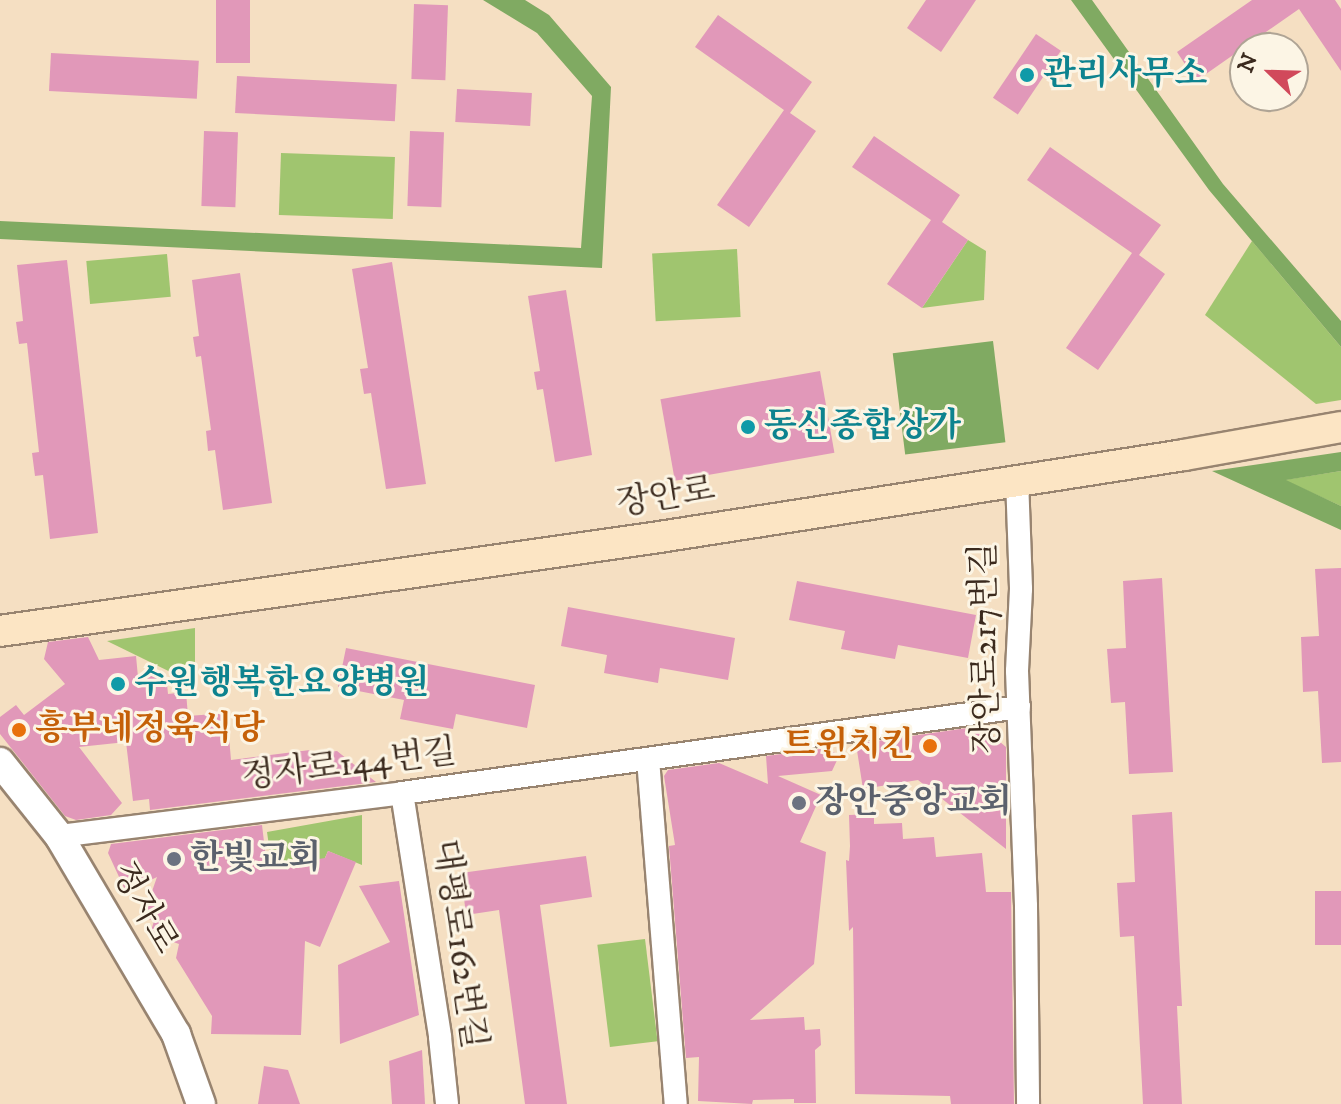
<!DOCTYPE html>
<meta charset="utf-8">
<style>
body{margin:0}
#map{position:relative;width:1341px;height:1104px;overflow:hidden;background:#f5dfc2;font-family:"IM FELL DW Pica","Noto Serif KR",serif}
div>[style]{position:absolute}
.green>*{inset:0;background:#a0c56f;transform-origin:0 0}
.forest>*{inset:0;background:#80aa62;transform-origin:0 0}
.building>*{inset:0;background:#e198b9;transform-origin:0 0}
.roads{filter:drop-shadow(2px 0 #988470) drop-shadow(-2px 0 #988470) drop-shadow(0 2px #988470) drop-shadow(0 -2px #988470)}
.minor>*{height:22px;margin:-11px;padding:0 11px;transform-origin:11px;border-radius:11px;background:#fff}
.tertiary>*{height:28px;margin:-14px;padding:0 14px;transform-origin:14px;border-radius:14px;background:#fff}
.secondary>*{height:30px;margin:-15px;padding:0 15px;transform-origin:15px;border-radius:15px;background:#fce5c4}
.dots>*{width:22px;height:22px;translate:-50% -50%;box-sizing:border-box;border:4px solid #fcf5e5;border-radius:50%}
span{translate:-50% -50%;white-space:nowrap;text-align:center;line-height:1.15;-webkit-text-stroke:6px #fcf5e5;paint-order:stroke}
.culture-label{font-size:34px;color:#0d838f;font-weight:700}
.left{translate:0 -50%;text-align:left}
.street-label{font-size:34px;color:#3b2a1e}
.food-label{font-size:34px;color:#c56008;font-weight:700}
.right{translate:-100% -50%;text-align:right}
.worship-label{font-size:34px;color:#5b616d;font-weight:700}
.north{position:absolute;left:1229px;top:32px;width:80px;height:80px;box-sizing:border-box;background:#fcf5e5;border:2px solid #afa495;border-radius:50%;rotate:293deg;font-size:22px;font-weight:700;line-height:32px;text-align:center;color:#3b2a1e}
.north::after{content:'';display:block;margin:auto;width:28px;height:36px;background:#d1495b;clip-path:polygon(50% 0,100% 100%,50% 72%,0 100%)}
</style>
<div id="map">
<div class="green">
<div style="left:281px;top:153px;width:114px;height:62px;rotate:2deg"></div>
<div style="clip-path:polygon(968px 240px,986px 251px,984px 300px,922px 308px)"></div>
<div style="clip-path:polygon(1252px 241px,1341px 347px,1341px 400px,1316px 404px,1205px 315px)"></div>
<div style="left:737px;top:249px;width:68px;height:85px;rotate:87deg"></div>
<div style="left:167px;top:254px;width:43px;height:81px;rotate:85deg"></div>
<div style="clip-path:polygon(1341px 471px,1341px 506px,1284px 480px)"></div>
<div style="clip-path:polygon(195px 628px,195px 684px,107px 641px)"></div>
<div style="clip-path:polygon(362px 815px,362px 865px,328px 851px,324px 860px,277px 866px,271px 860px,267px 832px)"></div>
<div style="left:645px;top:939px;width:103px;height:48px;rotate:83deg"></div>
</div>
<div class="forest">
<div style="clip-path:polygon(483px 0,525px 0,549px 15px,611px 87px,602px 268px,0 239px,0 221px,581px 248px,592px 96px,537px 33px)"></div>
<div style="clip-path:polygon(1071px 0,1092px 0,1223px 184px,1341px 321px,1341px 347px,1209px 190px)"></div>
<div style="left:993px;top:341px;width:102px;height:101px;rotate:83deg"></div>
<div style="clip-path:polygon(1341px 452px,1341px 471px,1286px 480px,1341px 506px,1341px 530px,1212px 471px)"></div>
</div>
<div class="building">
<div style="left:216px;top:0;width:34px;height:63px"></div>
<div style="clip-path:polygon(926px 0,976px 0,941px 52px,907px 28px)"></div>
<div style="clip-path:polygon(1252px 0,1335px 0,1341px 9px,1341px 71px,1299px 9px,1196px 81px,1177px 52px)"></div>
<div style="left:414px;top:4px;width:34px;height:75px;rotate:2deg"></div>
<div style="clip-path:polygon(718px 15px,812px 82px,790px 113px,816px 131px,749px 227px,717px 205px,784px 110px,695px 47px)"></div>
<div style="left:1036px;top:34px;width:30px;height:77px;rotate:34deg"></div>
<div style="left:51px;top:53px;width:148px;height:38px;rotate:3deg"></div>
<div style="left:237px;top:76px;width:160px;height:37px;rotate:3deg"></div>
<div style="left:457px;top:89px;width:75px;height:33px;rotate:3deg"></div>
<div style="left:204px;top:131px;width:34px;height:75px;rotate:2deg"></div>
<div style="left:410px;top:131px;width:34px;height:75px;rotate:2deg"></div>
<div style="clip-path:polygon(874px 136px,960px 195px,942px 222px,968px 240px,922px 308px,887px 284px,931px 220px,852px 167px)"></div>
<div style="clip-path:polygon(1050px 147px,1161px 225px,1139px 255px,1165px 274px,1098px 370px,1066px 348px,1132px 253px,1027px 180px)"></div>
<div style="clip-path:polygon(67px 260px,98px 533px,50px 539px,43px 475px,35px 476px,32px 453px,39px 452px,27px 343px,19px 344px,16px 322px,23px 321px,17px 265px)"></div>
<div style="clip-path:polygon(392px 262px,426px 484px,386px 489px,371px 393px,364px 394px,360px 369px,368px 368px,352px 269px)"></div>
<div style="clip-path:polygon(240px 273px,272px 503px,223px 510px,215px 450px,208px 451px,206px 431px,211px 430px,201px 356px,196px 357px,193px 337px,199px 336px,192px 280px)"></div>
<div style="clip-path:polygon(566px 290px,592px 455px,555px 462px,543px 389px,537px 390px,534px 372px,540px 371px,528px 296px)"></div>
<div style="left:820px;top:371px;width:83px;height:162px;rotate:80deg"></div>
<div style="clip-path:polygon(1341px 568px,1341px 762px,1322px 763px,1318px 691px,1303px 692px,1301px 637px,1319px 636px,1315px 569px)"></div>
<div style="clip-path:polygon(1162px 578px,1173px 772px,1129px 774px,1125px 702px,1111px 703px,1107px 649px,1126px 648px,1123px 581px)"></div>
<div style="clip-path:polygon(797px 581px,976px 615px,968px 658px,898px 645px,895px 659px,841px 649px,845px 631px,789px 620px)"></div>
<div style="clip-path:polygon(568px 607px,735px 638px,728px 680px,660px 668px,658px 683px,604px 673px,607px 655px,561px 646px)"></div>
<div style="clip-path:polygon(88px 637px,99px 660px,136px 656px,138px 677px,166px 674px,168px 694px,186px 692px,188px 716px,227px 713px,231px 760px,310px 750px,310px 754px,337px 751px,376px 782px,150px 810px,149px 799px,133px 801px,126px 742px,79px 747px,122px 803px,111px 815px,76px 820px,65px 816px,0 734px,0 717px,16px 705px,24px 715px,65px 684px,44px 659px,48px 642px)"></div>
<div style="clip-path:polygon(346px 648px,535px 685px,527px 728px,456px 714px,453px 729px,400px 719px,404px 700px,338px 687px)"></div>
<div style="clip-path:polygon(981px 726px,1006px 747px,1006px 849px,918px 780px,863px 789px,856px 744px)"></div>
<div style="clip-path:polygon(828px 748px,839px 756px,832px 771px,778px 776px,821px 795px,800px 842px,826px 852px,814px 964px,750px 1020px,804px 1017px,805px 1030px,820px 1029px,821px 1045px,815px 1050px,816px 1103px,794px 1103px,794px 1099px,753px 1100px,752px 1104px,698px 1101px,699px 1057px,686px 1058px,669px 846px,675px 845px,664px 776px,668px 770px,719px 763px,768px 784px,766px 756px)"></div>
<div style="clip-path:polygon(1172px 812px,1182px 1006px,1177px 1006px,1182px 1104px,1143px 1104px,1134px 936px,1120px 937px,1117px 883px,1135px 882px,1132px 815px)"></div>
<div style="clip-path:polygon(874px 814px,874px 824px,902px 823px,903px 839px,934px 837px,936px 857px,982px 853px,986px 892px,1011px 892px,1014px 1104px,951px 1104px,950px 1096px,855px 1094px,853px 927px,849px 931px,846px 860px,849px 861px,850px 846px,849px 815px)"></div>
<div style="clip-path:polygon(262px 825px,267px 867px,325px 858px,328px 851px,356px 862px,320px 947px,305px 941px,301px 1035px,211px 1034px,212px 1016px,176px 958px,179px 944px,150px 934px,154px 921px,143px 917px,157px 877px,126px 892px,108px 853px,111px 844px)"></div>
<div style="clip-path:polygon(586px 856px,592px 897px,540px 905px,567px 1104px,525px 1104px,499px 910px,466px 915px,461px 873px)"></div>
<div style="clip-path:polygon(399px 881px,419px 1015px,340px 1044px,338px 965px,390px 942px,359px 886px)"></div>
<div style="left:1341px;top:891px;width:54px;height:26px;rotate:90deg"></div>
<div style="clip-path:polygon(422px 1050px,425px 1104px,392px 1104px,389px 1061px)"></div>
<div style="clip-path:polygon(264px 1066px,288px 1070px,300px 1104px,258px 1104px)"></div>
</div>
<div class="roads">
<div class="minor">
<div style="left:1017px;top:479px;width:110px;rotate:87.9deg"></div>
<div style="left:1021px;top:589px;width:82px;rotate:92.8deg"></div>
<div style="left:1017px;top:671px;width:235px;rotate:87.8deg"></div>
<div style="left:1026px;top:906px;width:198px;rotate:89.4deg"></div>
<div style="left:648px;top:759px;width:346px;rotate:85.4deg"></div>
<div style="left:402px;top:793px;width:247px;rotate:81.1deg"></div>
<div style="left:440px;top:1037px;width:67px;rotate:84deg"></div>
<div style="left:59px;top:836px;width:346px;rotate:-7.1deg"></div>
<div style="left:402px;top:793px;width:623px;rotate:-7.93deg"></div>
</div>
<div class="tertiary">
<div style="left:0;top:762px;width:95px;rotate:51.4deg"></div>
<div style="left:59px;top:836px;width:230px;rotate:59.4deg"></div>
<div style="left:176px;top:1034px;width:74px;rotate:70.3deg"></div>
</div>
<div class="secondary">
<div style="left:0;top:631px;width:660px;rotate:-8.11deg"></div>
<div style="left:653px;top:538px;width:537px;rotate:-8.88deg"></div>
<div style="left:1184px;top:455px;width:159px;rotate:-10.1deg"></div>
</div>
</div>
<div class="dots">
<div style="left:1027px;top:75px;background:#0f9aa8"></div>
<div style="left:748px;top:427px;background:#0f9aa8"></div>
<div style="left:118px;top:684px;background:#0f9aa8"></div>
<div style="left:19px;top:730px;background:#e8710a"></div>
<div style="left:930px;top:746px;background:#e8710a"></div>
<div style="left:799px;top:803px;background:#6b7280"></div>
<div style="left:174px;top:859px;background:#6b7280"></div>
</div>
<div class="culture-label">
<span class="left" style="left:1043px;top:75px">관리사무소</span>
<span class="left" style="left:764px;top:427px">동신종합상가</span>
<span class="left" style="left:134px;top:684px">수원행복한요양병원</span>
</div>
<div class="street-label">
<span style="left:666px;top:497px;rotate:-9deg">장안로</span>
<span style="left:986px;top:648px;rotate:-91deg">장안로217번길</span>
<span style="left:349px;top:765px;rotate:-7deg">정자로144번길</span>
<span style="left:144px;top:908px;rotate:60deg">정자로</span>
<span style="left:459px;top:944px;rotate:82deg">대평로162번길</span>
</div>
<div class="food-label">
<span class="left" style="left:35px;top:730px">흥부네정육식당</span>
<span class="right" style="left:914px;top:746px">트윈치킨</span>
</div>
<div class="worship-label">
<span class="left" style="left:815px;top:803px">장안중앙교회</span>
<span class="left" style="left:190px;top:859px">한빛교회</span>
</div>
<div class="north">N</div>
</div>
